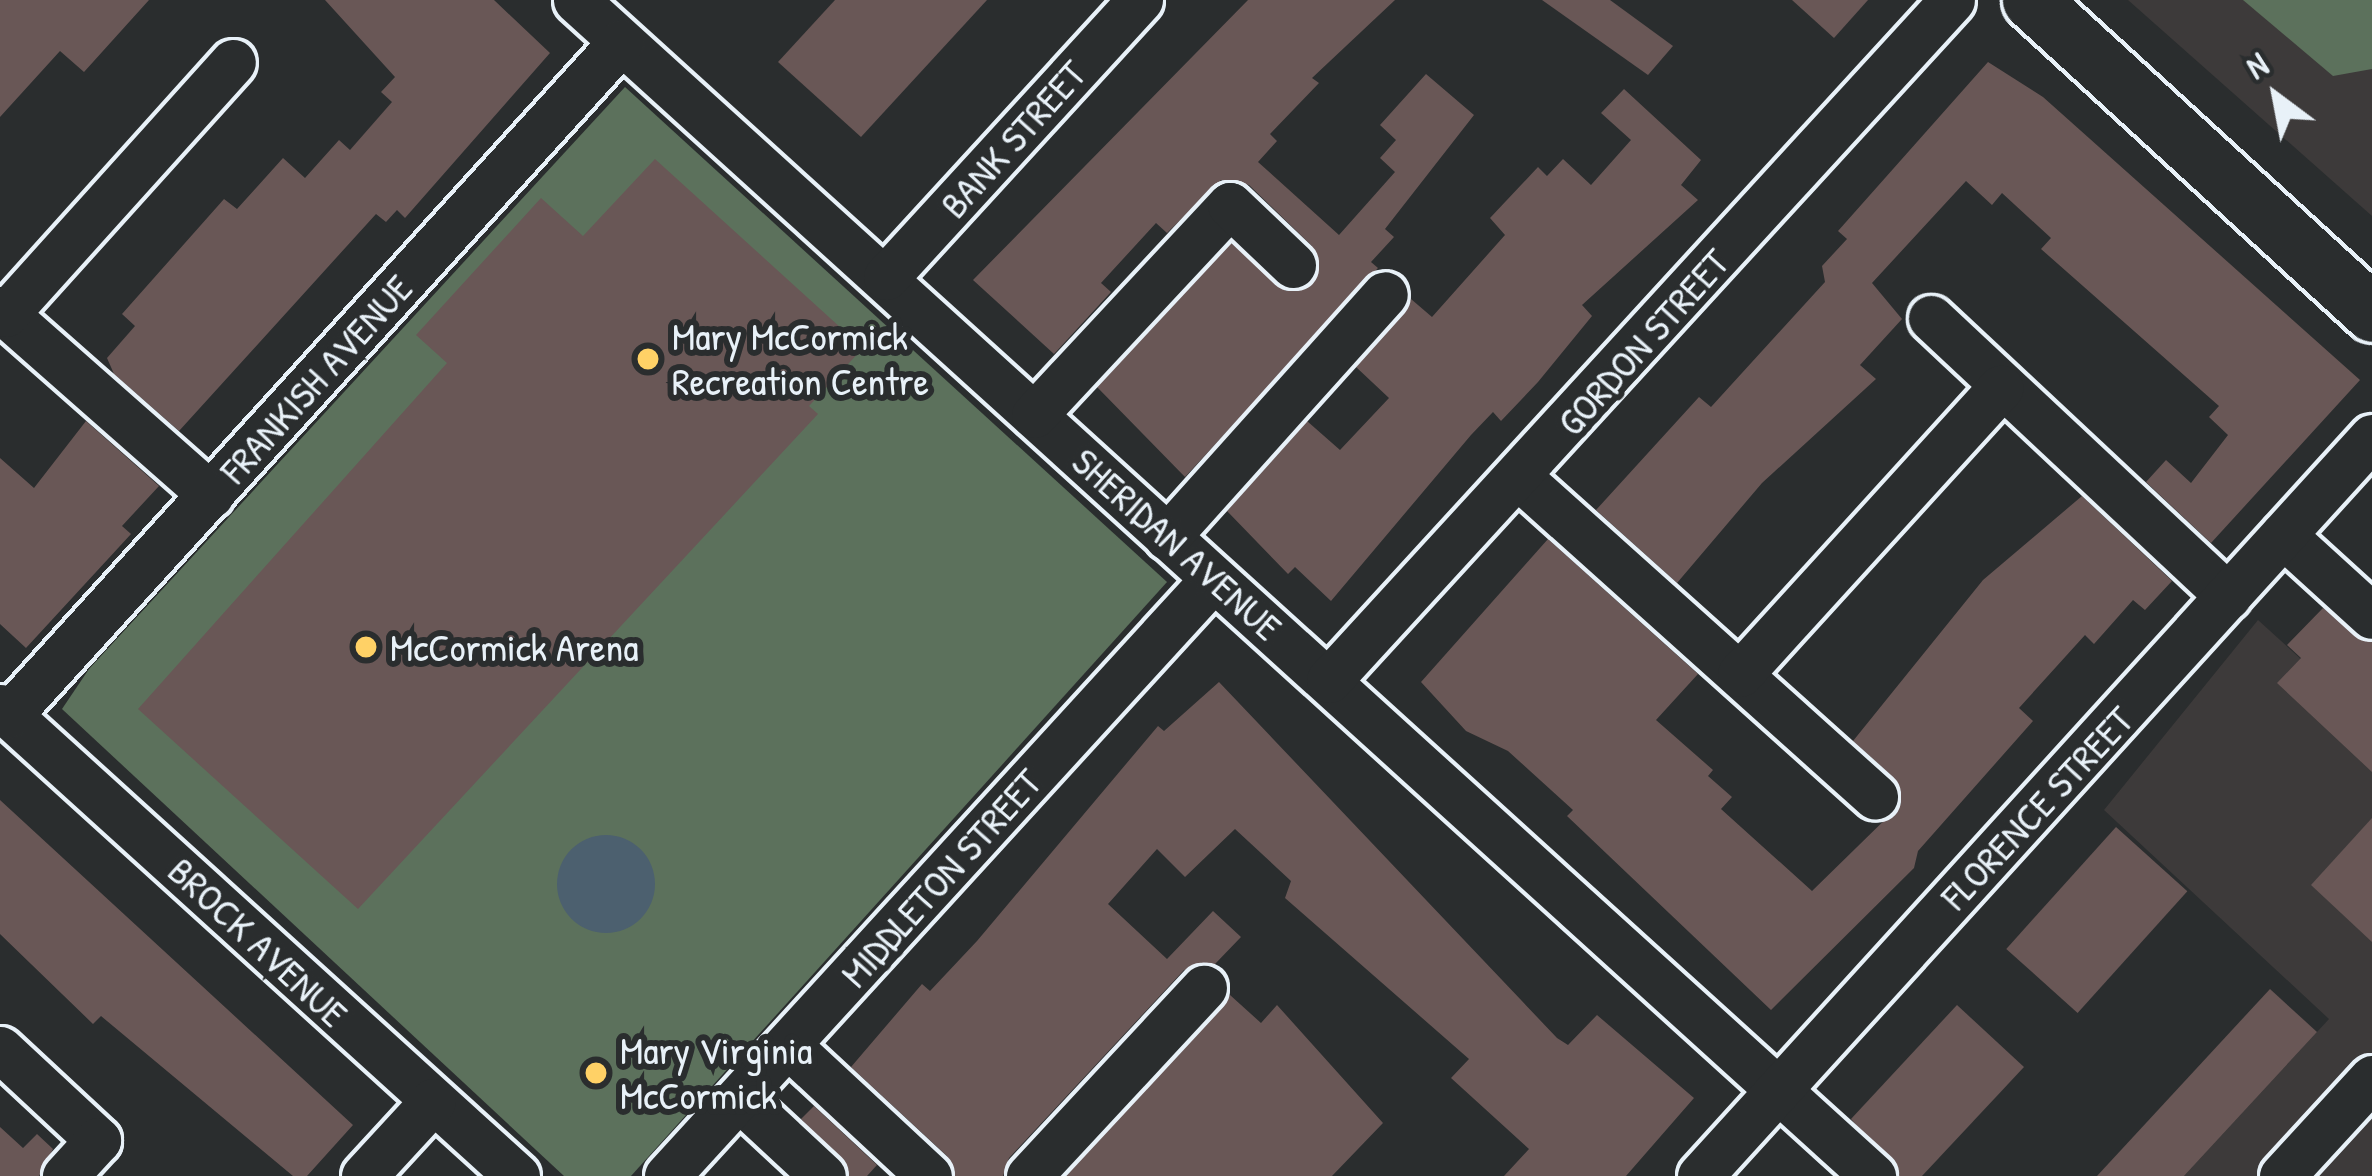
<!DOCTYPE html>
<style>
body{margin:0}
#map{position:relative;width:2372px;height:1176px;overflow:hidden;background:#2a2d2e;font-family:"Patrick Hand",sans-serif}
div>[style]{position:absolute}
.built>*{inset:0;background:#3d3a3a}
.green>*{inset:0;background:#5c715c}
.water>*{inset:0;background:#4c606f}
.round{border-radius:50%}
.building>*{inset:0;background:#695756;transform-origin:0 0}
.roads{filter:drop-shadow(3px 0 #e8f1f8) drop-shadow(-3px 0 #e8f1f8) drop-shadow(0 3px #e8f1f8) drop-shadow(0 -3px #e8f1f8)}
.minor>*{height:45px;margin:-22.5px;padding:0 22.5px;transform-origin:22.5px;border-radius:22.5px;background:#2a2d2e}
.major>*{height:57px;margin:-28.5px;padding:0 28.5px;transform-origin:28.5px;border-radius:28.5px;background:#2a2d2e}
.dots>*{width:33px;height:33px;translate:-50% -50%;box-sizing:border-box;border:6px solid #2a2d2e;border-radius:50%}
span{translate:-50% -50%;white-space:nowrap;text-align:center;line-height:1.15;-webkit-text-stroke:12px #2a2d2e;paint-order:stroke}
.street-label{font-size:39px;color:#e8f1f8}
.poi-label{font-size:39px;color:#e8f1f8}
.left{translate:0 -50%;text-align:left}
.north{position:absolute;left:2216px;top:36px;width:120px;height:120px;-webkit-text-stroke:9px #2a2d2e;paint-order:stroke;rotate:328deg;font-size:33px;font-weight:700;line-height:48px;text-align:center;color:#e8f1f8}
.north::after{content:'';display:block;margin:auto;width:42px;height:54px;background:#e8f1f8;clip-path:polygon(50% 0,100% 100%,50% 72%,0 100%)}
</style>
<div id="map">
<div class="built">
<div style="clip-path:polygon(2128px 0,2372px 0,2372px 216px)"></div>
<div style="clip-path:polygon(2258px 620px,2372px 724px,2372px 1176px,2184px 1176px,2329px 1019px,2104px 810px)"></div>
</div>
<div class="green">
<div style="clip-path:polygon(2243px 0,2372px 0,2372px 69px,2333px 76px)"></div>
<div style="clip-path:polygon(625px 87px,1167px 582px,631px 1176px,564px 1176px,62px 709px,89px 669px)"></div>
</div>
<div class="water">
<div class="round" style="left:557px;top:835px;width:98px;height:98px"></div>
</div>
<div class="building">
<div style="clip-path:polygon(0 0,149px 0,84px 72px,60px 51px,0 117px)"></div>
<div style="clip-path:polygon(325px 0,494px 0,550px 53px,405px 218px,397px 210px,386px 222px,376px 214px,179px 431px,114px 374px,107px 358px,135px 326px,122px 314px,224px 199px,237px 209px,283px 158px,305px 178px,339px 140px,350px 150px,392px 102px,381px 92px,395px 77px)"></div>
<div style="clip-path:polygon(835px 0,987px 0,861px 137px,778px 62px)"></div>
<div style="clip-path:polygon(1248px 0,1395px 0,1312px 78px,1319px 83px,1270px 134px,1277px 141px,1258px 162px,1339px 235px,1395px 172px,1380px 158px,1396px 140px,1380px 125px,1426px 74px,1474px 115px,1385px 229px,1394px 237px,1371px 262px,1378px 268px,1185px 477px,1097px 387px,1231px 243px,1286px 291px,1313px 283px,1312px 246px,1249px 185px,1221px 180px,1167px 233px,1156px 223px,1101px 283px,1111px 292px,1054px 354px,973px 280px)"></div>
<div style="clip-path:polygon(1542px 0,1610px 0,1673px 46px,1648px 75px)"></div>
<div style="clip-path:polygon(1792px 0,1868px 0,1834px 38px)"></div>
<div style="clip-path:polygon(1988px 62px,2043px 97px,2360px 380px,2211px 543px,2146px 482px,2166px 460px,2191px 483px,2228px 435px,2209px 417px,2219px 406px,2041px 249px,2051px 238px,2002px 193px,1992px 205px,1966px 181px,1872px 283px,1902px 319px,1860px 365px,1876px 379px,1762px 483px,1677px 583px,1596px 510px,1699px 397px,1711px 407px,1825px 282px,1822px 266px,1847px 239px,1838px 231px)"></div>
<div style="clip-path:polygon(1624px 89px,1701px 160px,1681px 185px,1698px 200px,1582px 305px,1592px 316px,1538px 382px,1501px 421px,1493px 412px,1471px 435px,1331px 601px,1295px 567px,1288px 574px,1227px 511px,1307px 421px,1340px 450px,1389px 398px,1356px 367px,1411px 299px,1432px 317px,1505px 235px,1490px 218px,1538px 167px,1547px 176px,1563px 159px,1591px 185px,1631px 140px,1601px 113px)"></div>
<div style="clip-path:polygon(655px 159px,863px 348px,809px 406px,818px 414px,358px 909px,138px 709px,447px 363px,416px 335px,541px 198px,583px 236px)"></div>
<div style="clip-path:polygon(86px 421px,159px 486px,122px 526px,131px 534px,26px 648px,0 624px,0 458px,34px 488px)"></div>
<div style="clip-path:polygon(2082px 496px,2172px 581px,2145px 610px,2133px 600px,2094px 644px,2085px 635px,2019px 708px,2033px 721px,1918px 851px,1914px 868px,1771px 1010px,1567px 816px,1573px 810px,1508px 751px,1466px 731px,1421px 682px,1548px 539px,1698px 674px,1656px 720px,1713px 770px,1708px 776px,1732px 797px,1721px 809px,1812px 891px,1901px 804px,1894px 778px,1853px 741px,1983px 580px)"></div>
<div style="clip-path:polygon(2323px 608px,2372px 642px,2372px 772px,2277px 683px,2301px 658px,2287px 645px)"></div>
<div style="clip-path:polygon(1219px 682px,1557px 1038px,1568px 1045px,1597px 1015px,1694px 1098px,1626px 1176px,1504px 1176px,1529px 1149px,1451px 1078px,1469px 1059px,1285px 898px,1291px 881px,1235px 829px,1185px 877px,1157px 849px,1108px 904px,1167px 959px,1213px 911px,1241px 937px,1215px 964px,1184px 970px,1009px 1158px,1003px 1176px,955px 1176px,947px 1156px,851px 1067px,922px 984px,930px 991px,977px 941px,1158px 726px,1164px 731px)"></div>
<div style="clip-path:polygon(0 800px,353px 1125px,307px 1176px,293px 1176px,101px 1016px,93px 1024px,0 934px)"></div>
<div style="clip-path:polygon(2372px 818px,2372px 942px,2311px 885px)"></div>
<div style="left:2116px;top:827px;width:96px;height:164px;rotate:42deg"></div>
<div style="clip-path:polygon(2270px 989px,2317px 1032px,2184px 1176px,2097px 1176px)"></div>
<div style="clip-path:polygon(1230px 995px,1261px 1023px,1277px 1005px,1383px 1123px,1332px 1176px,1066px 1176px)"></div>
<div style="clip-path:polygon(1957px 1005px,2024px 1067px,1922px 1176px,1899px 1176px,1851px 1119px)"></div>
<div style="clip-path:polygon(814px 1106px,877px 1165px,867px 1176px,849px 1176px,801px 1119px)"></div>
<div style="clip-path:polygon(0 1127px,23px 1148px,37px 1134px,53px 1149px,39px 1176px,0 1176px)"></div>
</div>
<div class="roads">
<div class="minor">
<div style="left:576px;top:0;width:1751px;rotate:42.2deg"></div>
<div style="left:886px;top:277px;width:376px;rotate:-47.5deg"></div>
<div style="left:0;top:309px;width:281px;rotate:41.4deg"></div>
<div style="left:6px;top:314px;width:339px;rotate:-48deg"></div>
<div style="left:1931px;top:318px;width:407px;rotate:43.1deg"></div>
<div style="left:1034px;top:415px;width:287px;rotate:-47deg"></div>
<div style="left:1230px;top:205px;width:87px;rotate:43.6deg"></div>
<div style="left:1520px;top:478px;width:477px;rotate:41.9deg"></div>
<div style="left:2283px;top:535px;width:120px;rotate:42.3deg"></div>
<div style="left:1167px;top:537px;width:326px;rotate:-48.1deg"></div>
<div style="left:1740px;top:674px;width:387px;rotate:-47.7deg"></div>
<div style="left:1329px;top:680px;width:922px;rotate:-47.5deg"></div>
<div style="left:0;top:707px;width:698px;rotate:42.21deg"></div>
<div style="left:9px;top:715px;width:910px;rotate:-47.72deg"></div>
<div style="left:789px;top:1046px;width:191px;rotate:42.9deg"></div>
<div style="left:0;top:1049px;width:134px;rotate:42.9deg"></div>
<div style="left:98px;top:1140px;width:49px;rotate:132.5deg"></div>
<div style="left:740px;top:1099px;width:113px;rotate:42.9deg"></div>
<div style="left:364px;top:1176px;width:102px;rotate:-47.4deg"></div>
<div style="left:667px;top:1176px;width:809px;rotate:-47.55deg"></div>
<div style="left:1029px;top:1176px;width:257px;rotate:-47.1deg"></div>
<div style="left:1700px;top:1176px;width:999px;rotate:-47.72deg"></div>
<div style="left:2282px;top:1176px;width:133px;rotate:-47.4deg"></div>
</div>
<div class="major">
<div style="left:2031px;top:0;width:463px;rotate:42.5deg"></div>
</div>
</div>
<div class="dots">
<div style="left:648px;top:359px;background:#ffd166"></div>
<div style="left:366px;top:647px;background:#ffd166"></div>
<div style="left:596px;top:1073px;background:#ffd166"></div>
</div>
<div class="street-label">
<span style="left:1013px;top:139px;rotate:-48deg">BANK STREET</span>
<span style="left:1643px;top:342px;rotate:-48deg">GORDON STREET</span>
<span style="left:316px;top:379px;rotate:-48deg">FRANKISH AVENUE</span>
<span style="left:1177px;top:544px;rotate:42deg">SHERIDAN AVENUE</span>
<span style="left:2037px;top:808px;rotate:-47deg">FLORENCE STREET</span>
<span style="left:941px;top:878px;rotate:-48deg">MIDDLETON STREET</span>
<span style="left:258px;top:942px;rotate:43deg">BROCK AVENUE</span>
</div>
<div class="poi-label">
<span class="left" style="left:672px;top:359px">Mary McCormick<br>Recreation Centre</span>
<span class="left" style="left:390px;top:647px">McCormick Arena</span>
<span class="left" style="left:620px;top:1073px">Mary Virginia<br>McCormick</span>
</div>
<div class="north">N</div>
</div>
